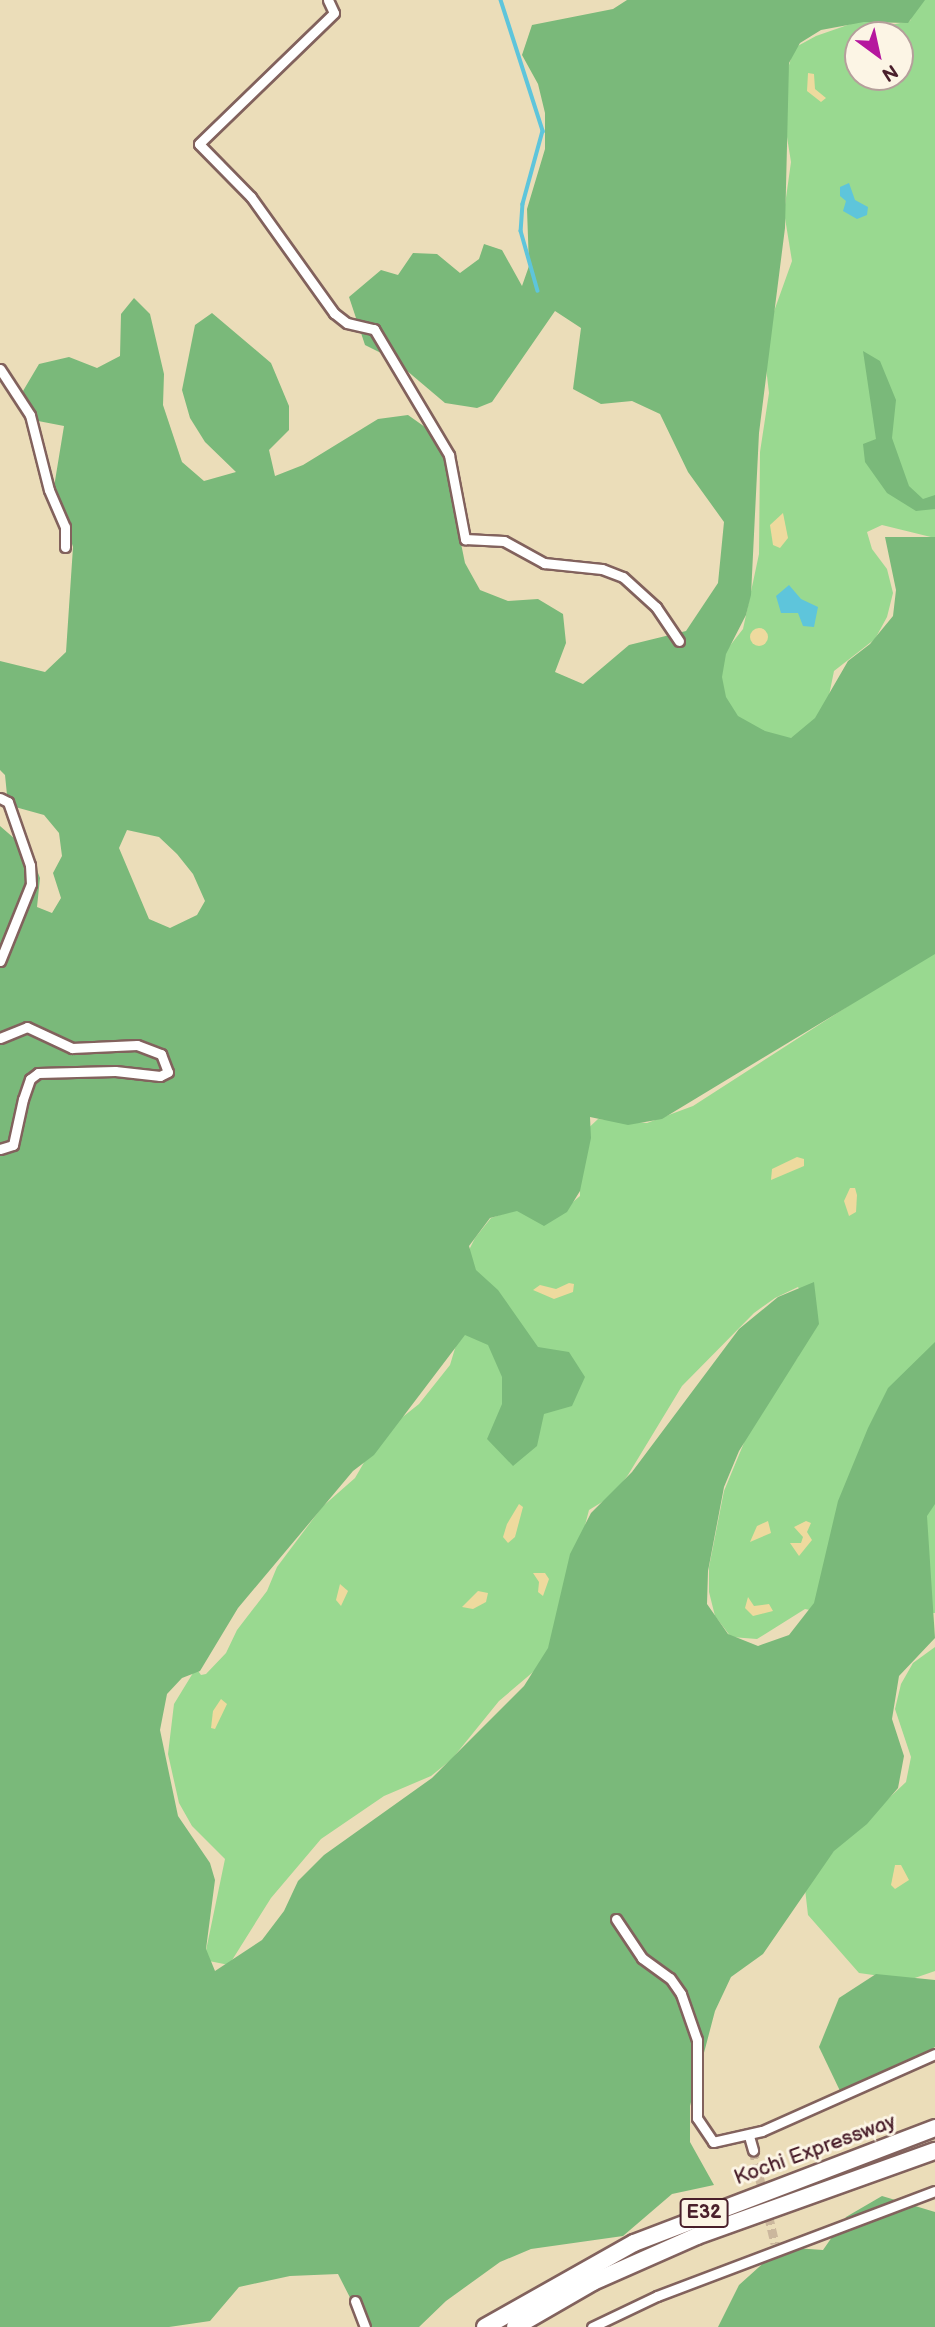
<!DOCTYPE html>
<style>
body{margin:0}
#map{position:relative;width:935px;height:2327px;overflow:hidden;background:#ebddb9;font-family:"Balsamiq Sans",sans-serif}
div>[style]{position:absolute}
.green>*{inset:0;background:#99d990}
.forest>*{inset:0;background:#7ab97a}
.sand>*{inset:0;background:#eeda9e}
.round{border-radius:50%}
.water>*{inset:0;background:#5ec5db}
.stream>*{height:3.5px;margin:-1.75px;padding:0 1.75px;transform-origin:1.75px;border-radius:1.75px;background:#5ec5db}
.street-tunnel>*{height:9px;margin-top:-4.5px;transform-origin:0;background:repeating-linear-gradient(90deg,#cbb79d 0 9px,transparent 0 13.5px)}
.roads{filter:drop-shadow(2px 0 #82625d) drop-shadow(-2px 0 #82625d) drop-shadow(0 2px #82625d) drop-shadow(0 -2px #82625d)}
.street>*{height:9px;margin:-4.5px;padding:0 4.5px;transform-origin:4.5px;border-radius:4.5px;background:#fff}
.highway>*{height:16px;margin:-8px;padding:0 8px;transform-origin:8px;border-radius:8px;background:#fff}
span{translate:-50% -50%;white-space:nowrap;text-align:center;line-height:1.15;-webkit-text-stroke:6px #fcf5e5;paint-order:stroke}
.shield-label span{padding:2px 5px;background:#fcf5e5;border:2px solid;border-radius:5px;-webkit-text-stroke-width:0}
.shield-label{font-size:19px;color:#4a1f2b;font-weight:700}
.street-label{font-size:21px;color:#4a1f2b}
.north{position:absolute;left:844px;top:21px;width:70px;height:70px;box-sizing:border-box;background:#fcf5e5;border:2px solid #b59f9b;border-radius:50%;rotate:147deg;font-size:19px;font-weight:700;line-height:28px;text-align:center;color:#4a1f2b}
.north::after{content:'';display:block;margin:auto;width:24px;height:32px;background:#b5179e;clip-path:polygon(50% 0,100% 100%,50% 72%,0 100%)}
</style>
<div id="map">
<div class="green">
<div style="clip-path:polygon(evenodd,919px 0,935px 0,935px 538px,882px 525px,867px 532px,872px 549px,887px 569px,893px 593px,887px 617px,875px 639px,834px 671px,824px 720px,784px 742px,737px 722px,722px 701px,717px 677px,725px 652px,743px 629px,759px 554px,760px 452px,769px 393px,763px 342px,792px 261px,784px 212px,791px 162px,783px 112px,787px 72px,794px 48px,816px 36px,862px 20px,886px 26px,910px 21px,919px 0,858px 35px,900px 35px,900px 77px,858px 77px,858px 35px)"></div>
<div style="clip-path:polygon(935px 950px,935px 1613px,830px 1614px,805px 1609px,757px 1639px,731px 1637px,715px 1616px,709px 1592px,709px 1567px,724px 1491px,753px 1421px,798px 1357px,811px 1309px,798px 1287px,775px 1298px,754px 1313px,682px 1386px,628px 1475px,612px 1496px,589px 1510px,554px 1646px,539px 1667px,499px 1701px,452px 1759px,431px 1776px,384px 1796px,321px 1839px,271px 1898px,229px 1965px,204px 1960px,225px 1859px,192px 1826px,179px 1803px,168px 1754px,174px 1704px,196px 1668px,201px 1675px,206px 1674px,226px 1653px,237px 1630px,267px 1591px,277px 1567px,322px 1507px,355px 1478px,380px 1435px,419px 1404px,450px 1365px,459px 1335px,464px 1260px,475px 1238px,491px 1218px,514px 1210px,561px 1212px,580px 1196px,580px 1136px,598px 1119px,647px 1123px,693px 1106px)"></div>
<div style="clip-path:polygon(935px 1647px,935px 1971px,909px 1980px,859px 1973px,808px 1915px,805px 1889px,835px 1849px,906px 1782px,911px 1757px,895px 1709px,901px 1684px,913px 1663px)"></div>
</div>
<div class="forest">
<div style="clip-path:polygon(evenodd,627px 0,925px 0,908px 23px,864px 22px,821px 30px,800px 43px,789px 63px,785px 228px,759px 433px,751px 595px,746px 615px,726px 654px,722px 677px,726px 697px,738px 716px,765px 731px,791px 738px,815px 718px,848px 661px,870px 644px,893px 616px,896px 590px,885px 537px,935px 537px,935px 954px,662px 1119px,628px 1125px,590px 1117px,591px 1138px,580px 1191px,567px 1212px,544px 1226px,517px 1211px,490px 1218px,469px 1246px,476px 1270px,498px 1290px,538px 1347px,569px 1352px,585px 1377px,572px 1406px,544px 1414px,537px 1446px,513px 1466px,487px 1439px,502px 1404px,502px 1377px,488px 1345px,465px 1335px,374px 1455px,353px 1471px,238px 1608px,200px 1671px,182px 1678px,167px 1694px,160px 1730px,178px 1816px,210px 1863px,215px 1880px,206px 1949px,215px 1971px,262px 1940px,284px 1911px,298px 1881px,324px 1855px,432px 1778px,524px 1686px,548px 1648px,570px 1554px,591px 1513px,632px 1472px,739px 1329px,778px 1297px,814px 1282px,819px 1324px,739px 1451px,724px 1487px,708px 1571px,707px 1604px,728px 1634px,758px 1646px,789px 1635px,814px 1603px,838px 1501px,868px 1428px,888px 1388px,935px 1342px,935px 1504px,927px 1516px,935px 1638px,899px 1676px,892px 1719px,904px 1756px,898px 1788px,867px 1824px,834px 1851px,763px 1954px,731px 1977px,715px 2011px,690px 2106px,690px 2142px,714px 2185px,672px 2194px,623px 2236px,531px 2249px,500px 2262px,446px 2301px,419px 2327px,365px 2327px,338px 2274px,290px 2276px,239px 2287px,210px 2321px,169px 2327px,0 2327px,0 826px,30px 852px,40px 878px,37px 907px,52px 913px,61px 898px,53px 873px,62px 856px,59px 833px,44px 815px,8px 805px,5px 775px,0 770px,0 661px,45px 672px,66px 652px,73px 547px,54px 487px,64px 426px,33px 420px,23px 391px,39px 364px,69px 357px,97px 368px,120px 356px,121px 314px,134px 298px,150px 314px,164px 374px,163px 405px,182px 462px,204px 481px,236px 472px,205px 442px,190px 418px,182px 390px,195px 325px,212px 313px,271px 363px,289px 406px,289px 430px,269px 450px,275px 476px,303px 465px,378px 419px,408px 415px,432px 432px,444px 460px,465px 563px,480px 590px,508px 601px,538px 599px,563px 614px,566px 643px,555px 672px,583px 684px,629px 645px,686px 631px,718px 583px,724px 522px,688px 472px,660px 414px,632px 401px,601px 404px,573px 389px,581px 328px,555px 311px,492px 402px,477px 408px,445px 403px,393px 359px,365px 345px,349px 297px,381px 270px,398px 275px,413px 253px,437px 254px,460px 273px,479px 259px,484px 244px,502px 250px,522px 286px,529px 266px,527px 209px,545px 149px,545px 113px,538px 84px,522px 55px,532px 25px,613px 9px,627px 0,127px 830px,159px 837px,177px 854px,193px 874px,205px 901px,197px 915px,170px 928px,149px 919px,119px 848px,127px 830px)"></div>
<div style="clip-path:polygon(863px 351px,880px 361px,896px 400px,892px 438px,909px 486px,923px 499px,935px 495px,935px 509px,916px 511px,887px 493px,865px 462px,863px 444px,876px 439px)"></div>
<div style="clip-path:polygon(876px 1974px,935px 1980px,935px 2047px,875px 2085px,841px 2093px,819px 2047px,839px 1998px)"></div>
<div style="clip-path:polygon(882px 2196px,935px 2212px,935px 2327px,718px 2327px,739px 2285px,781px 2247px,823px 2250px,846px 2217px)"></div>
</div>
<div class="sand">
<div style="clip-path:polygon(808px 73px,814px 74px,815px 89px,826px 98px,821px 102px,807px 91px)"></div>
<div style="clip-path:polygon(783px 513px,788px 538px,780px 548px,773px 545px,770px 525px)"></div>
<div class="round" style="left:750px;top:628px;width:18px;height:18px"></div>
<div style="clip-path:polygon(797px 1157px,804px 1159px,804px 1166px,771px 1180px,772px 1169px)"></div>
<div style="clip-path:polygon(850px 1188px,855px 1188px,857px 1195px,856px 1212px,849px 1216px,844px 1201px)"></div>
<div style="clip-path:polygon(569px 1283px,574px 1284px,573px 1292px,554px 1299px,533px 1290px,540px 1285px,556px 1289px)"></div>
<div style="clip-path:polygon(519px 1504px,523px 1507px,515px 1537px,508px 1543px,503px 1537px,507px 1524px)"></div>
<div style="clip-path:polygon(768px 1521px,771px 1533px,750px 1542px,757px 1526px)"></div>
<div style="clip-path:polygon(806px 1521px,811px 1523px,807px 1532px,812px 1540px,799px 1556px,790px 1543px,801px 1543px,803px 1537px,794px 1527px)"></div>
<div style="clip-path:polygon(533px 1573px,545px 1573px,549px 1579px,543px 1596px,538px 1592px,539px 1582px)"></div>
<div style="clip-path:polygon(340px 1584px,348px 1591px,341px 1606px,336px 1600px)"></div>
<div style="clip-path:polygon(478px 1591px,488px 1593px,486px 1602px,473px 1609px,462px 1607px)"></div>
<div style="clip-path:polygon(748px 1597px,754px 1606px,769px 1604px,773px 1611px,753px 1616px,745px 1608px)"></div>
<div style="clip-path:polygon(221px 1699px,227px 1704px,215px 1729px,211px 1728px,213px 1711px)"></div>
<div style="clip-path:polygon(895px 1865px,901px 1865px,909px 1880px,895px 1889px,891px 1885px)"></div>
</div>
<div class="water">
<div style="clip-path:polygon(849px 183px,855px 200px,868px 207px,867px 215px,857px 219px,843px 211px,846px 201px,840px 196px,840px 187px)"></div>
<div style="clip-path:polygon(789px 585px,801px 599px,818px 607px,814px 627px,803px 626px,798px 613px,781px 613px,776px 596px)"></div>
</div>
<div class="stream">
<div style="left:501px;top:0;width:138px;rotate:72.2deg"></div>
<div style="left:543px;top:131px;width:76px;rotate:105.3deg"></div>
<div style="left:523px;top:204px;width:27px;rotate:94deg"></div>
<div style="left:521px;top:231px;width:62px;rotate:74.2deg"></div>
</div>
<div class="street-tunnel">
<div style="left:753px;top:2150px;width:96px;rotate:76.7deg"></div>
</div>
<div class="roads">
<div class="street">
<div style="left:328px;top:0;width:14px;rotate:65deg"></div>
<div style="left:334px;top:13px;width:188px;rotate:135.9deg"></div>
<div style="left:199px;top:144px;width:74px;rotate:45.5deg"></div>
<div style="left:251px;top:197px;width:143px;rotate:54.4deg"></div>
<div style="left:334px;top:313px;width:16px;rotate:38deg"></div>
<div style="left:347px;top:323px;width:28px;rotate:13deg"></div>
<div style="left:374px;top:329px;width:147px;rotate:59.2deg"></div>
<div style="left:449px;top:455px;width:86px;rotate:79.2deg"></div>
<div style="left:465px;top:539px;width:39px;rotate:3deg"></div>
<div style="left:504px;top:541px;width:46px;rotate:28.8deg"></div>
<div style="left:544px;top:563px;width:58px;rotate:5.9deg"></div>
<div style="left:602px;top:569px;width:22px;rotate:21deg"></div>
<div style="left:623px;top:577px;width:45px;rotate:42.3deg"></div>
<div style="left:656px;top:607px;width:41px;rotate:55.9deg"></div>
<div style="left:0;top:369px;width:55px;rotate:56.9deg"></div>
<div style="left:30px;top:415px;width:77px;rotate:75.8deg"></div>
<div style="left:49px;top:490px;width:40px;rotate:66.6deg"></div>
<div style="left:65px;top:527px;width:20px;rotate:90deg"></div>
<div style="left:0;top:798px;width:9px;rotate:27deg"></div>
<div style="left:8px;top:802px;width:67px;rotate:70.8deg"></div>
<div style="left:30px;top:865px;width:19px;rotate:87deg"></div>
<div style="left:31px;top:884px;width:83px;rotate:111.9deg"></div>
<div style="left:0;top:1038px;width:29px;rotate:-22deg"></div>
<div style="left:27px;top:1027px;width:50px;rotate:25deg"></div>
<div style="left:72px;top:1048px;width:65px;rotate:-2.6deg"></div>
<div style="left:137px;top:1045px;width:26px;rotate:21deg"></div>
<div style="left:161px;top:1054px;width:19px;rotate:69deg"></div>
<div style="left:168px;top:1072px;width:9px;rotate:153deg"></div>
<div style="left:160px;top:1076px;width:45px;rotate:-173.7deg"></div>
<div style="left:115px;top:1071px;width:77px;rotate:178.5deg"></div>
<div style="left:38px;top:1073px;width:10px;rotate:143deg"></div>
<div style="left:30px;top:1079px;width:21px;rotate:109deg"></div>
<div style="left:23px;top:1099px;width:47px;rotate:102.3deg"></div>
<div style="left:13px;top:1145px;width:14px;rotate:163deg"></div>
<div style="left:616px;top:1919px;width:47px;rotate:56.3deg"></div>
<div style="left:642px;top:1958px;width:34px;rotate:36deg"></div>
<div style="left:670px;top:1978px;width:19px;rotate:55deg"></div>
<div style="left:681px;top:1994px;width:49px;rotate:70.8deg"></div>
<div style="left:697px;top:2040px;width:78px;rotate:90deg"></div>
<div style="left:697px;top:2118px;width:29px;rotate:56deg"></div>
<div style="left:713px;top:2142px;width:50px;rotate:-12.7deg"></div>
<div style="left:762px;top:2131px;width:189px;rotate:-24deg"></div>
<div style="left:749px;top:2136px;width:15px;rotate:74deg"></div>
<div style="left:355px;top:2301px;width:28px;rotate:69deg"></div>
<div style="left:592px;top:2327px;width:72px;rotate:-25.5deg"></div>
<div style="left:657px;top:2296px;width:297px;rotate:-20.7deg"></div>
</div>
<div class="highway">
<div style="left:485px;top:2327px;width:171px;rotate:-29.4deg"></div>
<div style="left:634px;top:2243px;width:322px;rotate:-20.9deg"></div>
<div style="left:515px;top:2327px;width:90px;rotate:-30deg"></div>
<div style="left:593px;top:2282px;width:114px;rotate:-23.9deg"></div>
<div style="left:697px;top:2236px;width:253px;rotate:-19.7deg"></div>
</div>
</div>
<div class="shield-label">
<span style="left:704px;top:2213px">E32</span>
</div>
<div class="street-label">
<span style="left:815px;top:2150px;rotate:-20deg">Kochi Expressway</span>
</div>
<div class="north">N</div>
</div>
